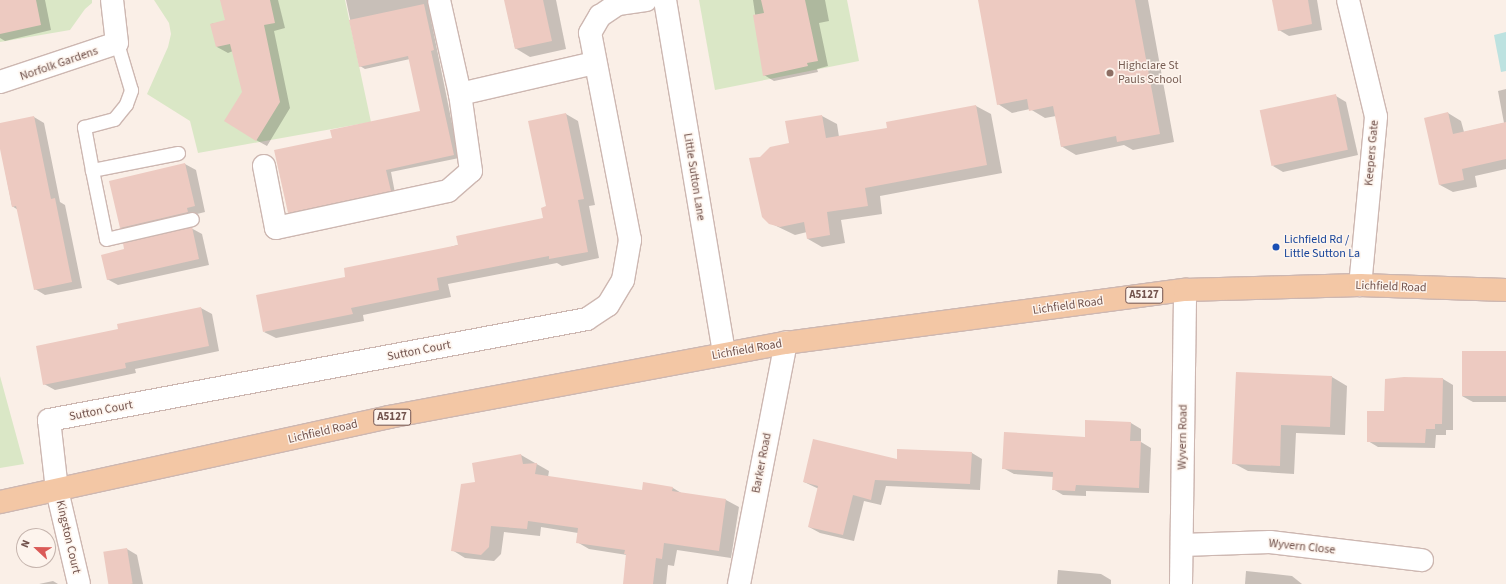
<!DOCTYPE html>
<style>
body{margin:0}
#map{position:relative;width:1506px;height:584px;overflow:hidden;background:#faefe7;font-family:"Source Sans 3",sans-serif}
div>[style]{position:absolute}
.green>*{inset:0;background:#dae7c6}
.water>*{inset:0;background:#bde2e0}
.shadow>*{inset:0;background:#0003}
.building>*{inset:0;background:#edcac1;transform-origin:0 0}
.roads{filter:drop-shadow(1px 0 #cdb7b1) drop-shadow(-1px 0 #cdb7b1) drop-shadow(0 1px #cdb7b1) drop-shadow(0 -1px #cdb7b1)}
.lane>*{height:13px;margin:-6.5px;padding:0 6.5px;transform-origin:6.5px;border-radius:6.5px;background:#fff}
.street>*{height:22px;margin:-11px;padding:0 11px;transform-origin:11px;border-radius:11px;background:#fff}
.primary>*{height:22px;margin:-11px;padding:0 11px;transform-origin:11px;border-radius:11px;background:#f3c7a5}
.dots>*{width:11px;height:11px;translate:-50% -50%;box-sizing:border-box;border:2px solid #fdf4ed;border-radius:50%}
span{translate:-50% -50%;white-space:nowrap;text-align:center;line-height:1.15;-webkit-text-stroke:3px #fdf4ed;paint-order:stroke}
.shield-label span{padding:1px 3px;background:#fdf4ed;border:1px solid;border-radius:3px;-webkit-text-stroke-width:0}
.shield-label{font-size:11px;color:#72534d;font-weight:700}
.street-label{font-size:12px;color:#72534d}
.education-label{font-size:12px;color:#785e54}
.left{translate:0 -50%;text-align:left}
.transit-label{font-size:12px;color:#164399}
.north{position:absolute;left:16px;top:528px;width:40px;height:40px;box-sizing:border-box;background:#fdf4ed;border:1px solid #c5b4ad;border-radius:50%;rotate:292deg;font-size:11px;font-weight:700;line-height:16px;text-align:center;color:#72534d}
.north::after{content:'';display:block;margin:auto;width:14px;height:18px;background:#da5a57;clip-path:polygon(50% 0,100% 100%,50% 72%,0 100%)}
</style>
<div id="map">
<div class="green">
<div style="clip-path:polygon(0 0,92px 0,92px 3px,85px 9px,70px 30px,0 42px)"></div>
<div style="clip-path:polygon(154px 0,345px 0,371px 122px,198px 153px,190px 121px,147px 94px,168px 47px,171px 34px,169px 23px)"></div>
<div style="clip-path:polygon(699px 0,847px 0,859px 61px,715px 90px)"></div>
<div style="clip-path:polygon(0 376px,24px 464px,0 468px)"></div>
</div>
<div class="water">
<div style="clip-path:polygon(1506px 32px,1506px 71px,1501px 72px,1494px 35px)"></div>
</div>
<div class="shadow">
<div style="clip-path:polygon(0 0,45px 0,51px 30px,5px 41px,0 38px)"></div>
<div style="clip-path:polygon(221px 0,278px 0,285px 28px,274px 31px,290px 108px,267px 146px,256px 140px,233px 51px,228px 53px,217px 47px,211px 24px,226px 21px)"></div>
<div style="clip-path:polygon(346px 0,427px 0,459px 158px,391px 172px,395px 193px,294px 215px,289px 212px,333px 139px,421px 112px,410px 59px,365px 69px,360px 66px)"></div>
<div style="clip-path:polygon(505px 0,556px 0,566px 49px,530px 57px,515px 48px)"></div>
<div style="clip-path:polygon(753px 0,825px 0,829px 21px,819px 23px,828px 66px,817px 69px,818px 72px,774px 81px,764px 75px)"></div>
<div style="clip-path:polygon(979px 0,1148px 0,1174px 142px,1133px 150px,1124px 145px,1076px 155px,1061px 146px,1056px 116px,1045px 118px,1030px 109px,1012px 113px,998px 104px)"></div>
<div style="clip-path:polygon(1273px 0,1317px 0,1322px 30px,1289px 36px,1279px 30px)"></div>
<div style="clip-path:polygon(1506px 89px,1506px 169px,1475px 176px,1477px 187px,1453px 192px,1440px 185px,1448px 113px,1461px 121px,1464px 132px,1504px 123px,1498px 91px)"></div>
<div style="clip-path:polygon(1336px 96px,1346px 102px,1358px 155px,1283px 172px,1273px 166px)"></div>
<div style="clip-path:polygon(976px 106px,991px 114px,1002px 173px,880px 196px,882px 214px,841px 220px,845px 243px,822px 247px,808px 239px,807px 232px,795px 235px,770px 223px,760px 158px,790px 144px,822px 116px,837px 124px,839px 137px,888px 129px)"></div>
<div style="clip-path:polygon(566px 114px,578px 121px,595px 205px,589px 206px,599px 258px,562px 266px,557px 263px,448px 284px,451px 297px,363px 315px,364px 321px,276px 338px,264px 332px,347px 278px,544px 219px)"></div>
<div style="clip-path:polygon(34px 117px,44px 123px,60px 202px,65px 205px,82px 288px,45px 295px,35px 289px,18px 210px,12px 206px,0 144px,0 124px)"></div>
<div style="clip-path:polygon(185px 164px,196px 170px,205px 212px,197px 214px,198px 217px,131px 233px,120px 227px)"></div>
<div style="clip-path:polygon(191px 228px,202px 234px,209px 265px,118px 285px,107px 279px,126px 250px)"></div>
<div style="clip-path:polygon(201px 308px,212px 314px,219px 351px,135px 369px,136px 373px,55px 390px,44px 384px,120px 330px)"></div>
<div style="clip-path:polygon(1506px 352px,1506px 402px,1473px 402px,1462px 396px)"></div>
<div style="clip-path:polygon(1332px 377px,1347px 386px,1345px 435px,1296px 433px,1294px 474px,1248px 471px,1233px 463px)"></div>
<div style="clip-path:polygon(1443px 379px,1453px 385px,1453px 430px,1446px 430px,1446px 435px,1436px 435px,1435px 448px,1378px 447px,1368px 441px,1385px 412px,1386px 380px)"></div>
<div style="clip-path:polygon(1131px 423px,1141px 429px,1141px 442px,1151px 448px,1149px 493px,1086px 491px,1086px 496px,1063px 495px,1053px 489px,1054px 477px,1014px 474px,1003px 468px)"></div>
<div style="clip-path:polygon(972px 453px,982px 459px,980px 490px,886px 486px,881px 505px,864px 501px,854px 541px,820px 533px,809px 527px,819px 489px,804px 482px,898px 460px)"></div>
<div style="clip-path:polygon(521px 455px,549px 471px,548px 477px,643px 491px,673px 488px,683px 494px,726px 500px,739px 507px,731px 558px,677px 550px,674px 566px,668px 565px,666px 584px,624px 584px,627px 555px,589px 549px,577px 542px,578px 533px,541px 527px,540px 536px,504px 532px,501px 554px,494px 561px,465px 558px,452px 550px,476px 483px)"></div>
<div style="clip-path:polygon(127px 549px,137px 555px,143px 584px,109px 584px)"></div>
<div style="clip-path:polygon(1058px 570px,1101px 574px,1111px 580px,1111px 584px,1057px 584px)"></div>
<div style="clip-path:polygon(1246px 571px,1292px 576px,1302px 584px,1245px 584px)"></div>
<div style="clip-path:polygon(53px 581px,58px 584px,39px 584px)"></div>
</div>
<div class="building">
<div style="clip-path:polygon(0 0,36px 0,41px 25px,0 34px)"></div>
<div style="clip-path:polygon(220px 0,270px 0,275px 23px,264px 25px,280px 102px,256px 141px,224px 121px,242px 92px,230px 44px,216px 47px,210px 24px,225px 20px)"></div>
<div style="clip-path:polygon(504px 0,543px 0,552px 41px,515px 49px)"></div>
<div style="clip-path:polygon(761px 0,805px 0,818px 61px,807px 63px,808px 66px,763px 76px,753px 15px,764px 13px)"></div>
<div style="clip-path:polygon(978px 0,1135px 0,1160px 134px,1117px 142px,1116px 136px,1061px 147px,1053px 106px,1029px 111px,1027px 99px,997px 105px)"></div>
<div style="clip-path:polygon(1272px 0,1308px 0,1312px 24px,1278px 31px)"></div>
<div style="clip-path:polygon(424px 4px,434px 50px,431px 51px,454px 155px,386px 170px,391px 191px,288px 213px,274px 150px,332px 138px,330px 130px,420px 111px,408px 56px,359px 67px,349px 20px)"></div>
<div style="left:1336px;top:94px;width:57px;height:78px;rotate:78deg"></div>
<div style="clip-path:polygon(976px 105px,987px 165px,865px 188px,868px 206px,827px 212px,830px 235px,807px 239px,804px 222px,780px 227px,769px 224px,762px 217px,749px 158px,760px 157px,770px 147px,789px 143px,785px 121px,822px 115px,826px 138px,887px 128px,886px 122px)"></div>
<div style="clip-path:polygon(1448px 112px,1453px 134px,1506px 122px,1506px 159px,1462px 169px,1464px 180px,1439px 185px,1424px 118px)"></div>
<div style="clip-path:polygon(566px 113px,584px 199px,578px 200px,588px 252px,549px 259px,549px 256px,437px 278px,439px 290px,351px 308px,353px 314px,263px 332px,256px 295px,345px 277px,344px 268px,458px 245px,456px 236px,543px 218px,541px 208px,546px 206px,528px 121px)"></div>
<div style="clip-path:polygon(34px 116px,51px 199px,55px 198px,72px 282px,34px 290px,16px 206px,12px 207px,0 149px,0 123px)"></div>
<div style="clip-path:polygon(185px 163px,195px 206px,187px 208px,188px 212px,120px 228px,109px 181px)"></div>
<div style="clip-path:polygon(192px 227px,199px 259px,107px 280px,101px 255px,124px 249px,123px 243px)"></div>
<div style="clip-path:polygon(201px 307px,209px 346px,125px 363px,126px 368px,43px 385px,36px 346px,118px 329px,117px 324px)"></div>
<div style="left:1462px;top:351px;width:44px;height:45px"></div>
<div style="clip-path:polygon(1236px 372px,1332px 376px,1330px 427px,1281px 425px,1280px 466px,1232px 464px)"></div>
<div style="clip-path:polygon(1404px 377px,1443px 378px,1442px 424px,1435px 424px,1435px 429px,1426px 429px,1425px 443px,1367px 442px,1367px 411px,1384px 411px,1385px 379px)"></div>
<div style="clip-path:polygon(1085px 420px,1131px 422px,1130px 441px,1141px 441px,1139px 488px,1076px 485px,1075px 491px,1052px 490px,1053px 472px,1002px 469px,1004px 432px,1085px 437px)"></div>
<div style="clip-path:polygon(813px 439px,897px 459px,897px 449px,972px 452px,970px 484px,875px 480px,871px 500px,853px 495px,843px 535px,808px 527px,818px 486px,803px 482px)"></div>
<div style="clip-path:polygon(521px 454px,523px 464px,537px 463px,535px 474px,642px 490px,643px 482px,673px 487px,672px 491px,726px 499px,719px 551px,664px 543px,662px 559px,656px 558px,653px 584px,623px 584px,626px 554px,624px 554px,625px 550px,576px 543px,578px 528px,528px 521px,527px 529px,491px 526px,489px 547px,481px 555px,451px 551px,461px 484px,475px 482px,472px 463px)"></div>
<div style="left:127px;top:548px;width:36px;height:24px;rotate:81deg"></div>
</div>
<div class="roads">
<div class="lane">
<div style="left:178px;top:153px;width:88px;rotate:168.8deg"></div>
<div style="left:92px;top:170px;width:70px;rotate:78.5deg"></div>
<div style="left:106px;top:239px;width:88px;rotate:-13.1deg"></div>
<div style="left:92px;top:170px;width:44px;rotate:-100.5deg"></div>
<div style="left:84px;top:127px;width:31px;rotate:-15deg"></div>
<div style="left:114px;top:119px;width:19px;rotate:-51deg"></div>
<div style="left:126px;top:104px;width:15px;rotate:-70deg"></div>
<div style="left:131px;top:90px;width:49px;rotate:-106.6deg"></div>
</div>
<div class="street">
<div style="left:665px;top:0;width:358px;rotate:80.5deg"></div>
<div style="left:1348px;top:0;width:120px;rotate:76.5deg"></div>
<div style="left:1376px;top:117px;width:169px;rotate:95.4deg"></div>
<div style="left:0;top:82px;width:123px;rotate:-18.4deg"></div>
<div style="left:117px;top:43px;width:43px;rotate:-96.6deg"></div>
<div style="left:460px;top:94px;width:138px;rotate:-13deg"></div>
<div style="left:264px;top:166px;width:63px;rotate:79deg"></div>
<div style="left:276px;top:228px;width:176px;rotate:-12.1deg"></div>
<div style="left:448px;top:191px;width:30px;rotate:-41deg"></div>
<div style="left:471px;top:171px;width:78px;rotate:-98.1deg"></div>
<div style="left:460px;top:94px;width:96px;rotate:-102.6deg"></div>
<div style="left:1182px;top:545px;width:88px;rotate:-2deg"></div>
<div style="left:1270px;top:542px;width:153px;rotate:6.8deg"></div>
<div style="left:79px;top:584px;width:97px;rotate:-103.2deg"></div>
<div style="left:57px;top:490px;width:70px;rotate:-96.5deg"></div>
<div style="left:49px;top:420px;width:547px;rotate:-10.63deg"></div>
<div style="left:587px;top:319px;width:25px;rotate:-34deg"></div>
<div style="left:608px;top:305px;width:29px;rotate:-59deg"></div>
<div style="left:623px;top:280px;width:41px;rotate:-80.1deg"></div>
<div style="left:630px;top:240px;width:211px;rotate:-100.9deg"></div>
<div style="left:590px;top:33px;width:20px;rotate:-60deg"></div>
<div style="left:600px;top:16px;width:22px;rotate:-34deg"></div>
<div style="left:618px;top:4px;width:28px;rotate:-8deg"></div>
<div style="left:739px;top:584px;width:246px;rotate:-79deg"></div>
<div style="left:1181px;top:584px;width:294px;rotate:-89.2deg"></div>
</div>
<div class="primary">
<div style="left:0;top:502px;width:398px;rotate:-12.3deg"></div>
<div style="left:389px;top:417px;width:404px;rotate:-10.6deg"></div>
<div style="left:786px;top:343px;width:403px;rotate:-7.6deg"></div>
<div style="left:1185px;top:290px;width:175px;rotate:-1.6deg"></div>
<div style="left:1360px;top:285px;width:146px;rotate:2deg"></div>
</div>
</div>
<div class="dots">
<div style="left:1110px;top:73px;background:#8d6e63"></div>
<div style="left:1276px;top:247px;background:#1a4fb4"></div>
</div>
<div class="shield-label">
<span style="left:1144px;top:295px">A5127</span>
<span style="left:392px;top:417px">A5127</span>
</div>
<div class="street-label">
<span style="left:59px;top:64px;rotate:-19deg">Norfolk Gardens</span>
<span style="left:1372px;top:153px;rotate:-85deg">Keepers Gate</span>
<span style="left:694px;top:177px;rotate:81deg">Little Sutton Lane</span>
<span style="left:1391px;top:287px;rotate:2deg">Lichfield Road</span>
<span style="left:1068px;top:306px;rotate:-8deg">Lichfield Road</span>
<span style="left:747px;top:350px;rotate:-10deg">Lichfield Road</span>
<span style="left:419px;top:351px;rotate:-11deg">Sutton Court</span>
<span style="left:101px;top:411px;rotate:-11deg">Sutton Court</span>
<span style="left:323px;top:432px;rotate:-13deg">Lichfield Road</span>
<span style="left:1183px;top:437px;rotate:-89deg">Wyvern Road</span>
<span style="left:762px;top:463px;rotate:-79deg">Barker Road</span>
<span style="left:68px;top:537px;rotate:77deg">Kingston Court</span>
<span style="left:1302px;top:547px;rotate:6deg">Wyvern Close</span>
</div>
<div class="education-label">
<span class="left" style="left:1118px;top:73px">Highclare St<br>Pauls School</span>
</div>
<div class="transit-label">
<span class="left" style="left:1284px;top:247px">Lichfield Rd /<br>Little Sutton La</span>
</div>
<div class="north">N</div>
</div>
